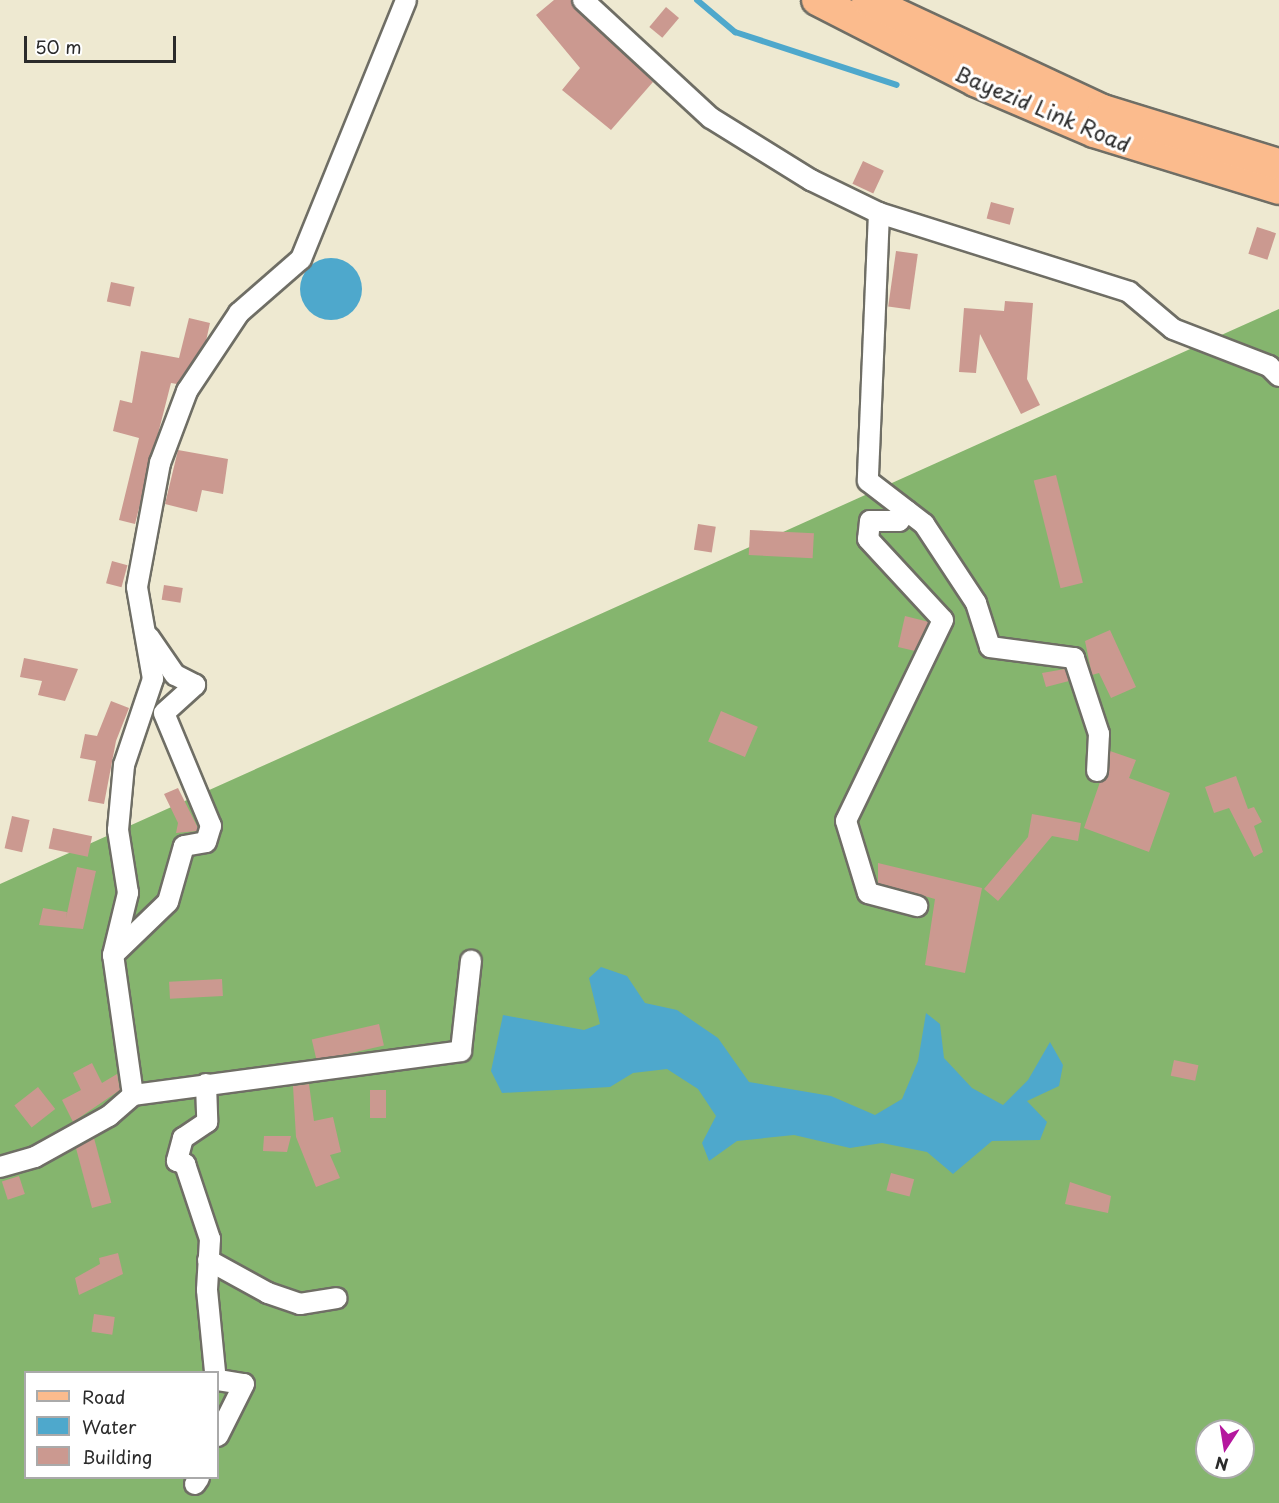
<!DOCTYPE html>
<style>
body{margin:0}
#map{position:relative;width:1279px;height:1503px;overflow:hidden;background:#eee9d1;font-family:"Playpen Sans",sans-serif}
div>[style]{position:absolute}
.forest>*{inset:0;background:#85b56e}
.water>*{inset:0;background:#4ea8cc}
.round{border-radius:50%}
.stream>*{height:6px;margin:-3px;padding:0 3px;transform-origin:3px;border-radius:3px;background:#4ea8cc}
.building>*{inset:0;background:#cb9990;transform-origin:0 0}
.roads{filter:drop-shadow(2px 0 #6f6e65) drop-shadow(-2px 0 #6f6e65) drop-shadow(0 2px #6f6e65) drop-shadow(0 -2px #6f6e65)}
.minor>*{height:20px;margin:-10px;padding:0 10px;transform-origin:10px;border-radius:10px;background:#fff}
.primary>*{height:30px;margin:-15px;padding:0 15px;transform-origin:15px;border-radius:15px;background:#fbbb8d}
span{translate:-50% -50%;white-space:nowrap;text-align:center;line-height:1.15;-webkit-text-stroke:6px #fff;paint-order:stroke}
.street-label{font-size:21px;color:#2b2b2b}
.legend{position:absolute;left:24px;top:1371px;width:195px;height:108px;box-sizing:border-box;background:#fff;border:2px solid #aaa;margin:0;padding:8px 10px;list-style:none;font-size:18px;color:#2b2b2b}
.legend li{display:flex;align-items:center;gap:12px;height:30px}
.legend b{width:30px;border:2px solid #aaa}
.north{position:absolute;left:1195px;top:1419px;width:60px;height:60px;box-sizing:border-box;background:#fff;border:2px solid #aaa;border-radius:50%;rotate:192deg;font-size:16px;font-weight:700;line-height:24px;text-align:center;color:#2b2b2b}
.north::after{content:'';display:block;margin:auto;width:21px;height:27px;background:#b5179e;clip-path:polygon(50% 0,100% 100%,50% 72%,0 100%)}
.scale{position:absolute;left:24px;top:36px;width:152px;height:27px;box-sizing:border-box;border:3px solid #2b2b2b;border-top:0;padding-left:8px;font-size:18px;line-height:21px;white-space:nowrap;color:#2b2b2b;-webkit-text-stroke:4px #fff;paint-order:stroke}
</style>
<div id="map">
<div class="forest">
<div style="clip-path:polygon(evenodd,1279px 309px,1279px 1503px,0 1503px,0 884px,1279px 309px,26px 1372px,218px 1372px,218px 1478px,26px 1478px,26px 1372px,1279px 309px,1207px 1431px,1243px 1431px,1243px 1467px,1207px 1467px,1207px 1431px)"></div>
</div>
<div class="water">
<div class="round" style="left:300px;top:258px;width:62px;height:62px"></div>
<div style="clip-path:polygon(601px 967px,627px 976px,645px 1003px,677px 1010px,718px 1038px,749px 1082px,831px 1096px,875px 1115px,902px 1099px,918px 1061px,926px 1013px,940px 1024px,944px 1058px,972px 1088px,1003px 1105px,1028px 1080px,1050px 1042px,1063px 1065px,1059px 1086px,1027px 1101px,1047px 1122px,1040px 1140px,992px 1141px,953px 1174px,927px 1152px,882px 1143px,850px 1148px,794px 1135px,737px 1141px,709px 1161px,702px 1143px,716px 1116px,698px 1089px,667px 1069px,633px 1073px,610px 1087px,502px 1093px,491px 1071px,503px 1015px,584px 1030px,600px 1024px,589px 978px)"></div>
</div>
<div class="stream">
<div style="left:697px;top:0;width:50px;rotate:40.1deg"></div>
<div style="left:735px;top:32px;width:170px;rotate:18.1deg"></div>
</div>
<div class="building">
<div style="clip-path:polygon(554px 0,571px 0,653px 82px,611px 130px,562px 90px,580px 68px,536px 15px)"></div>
<div style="left:666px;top:7px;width:17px;height:26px;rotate:40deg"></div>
<div style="left:863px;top:161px;width:23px;height:25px;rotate:25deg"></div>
<div style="left:991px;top:202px;width:24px;height:17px;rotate:15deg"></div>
<div style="left:1257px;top:227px;width:20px;height:28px;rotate:18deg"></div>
<div style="left:896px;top:251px;width:22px;height:56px;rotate:8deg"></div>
<div style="left:111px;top:282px;width:24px;height:20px;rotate:12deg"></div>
<div style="clip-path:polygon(1005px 301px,1033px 303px,1027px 379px,1040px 405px,1021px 414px,980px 334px,976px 373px,959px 372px,964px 308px,1004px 311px)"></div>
<div style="clip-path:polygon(189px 318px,210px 323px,206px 341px,177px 384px,171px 383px,135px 524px,119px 520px,139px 438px,113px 431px,120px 400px,132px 403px,141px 351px,179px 358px)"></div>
<div style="clip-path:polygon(178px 450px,228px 459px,223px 494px,202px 490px,197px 512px,165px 504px)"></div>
<div style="left:1056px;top:475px;width:111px;height:23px;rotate:76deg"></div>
<div style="left:698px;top:524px;width:18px;height:26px;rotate:9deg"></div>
<div style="left:750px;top:530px;width:64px;height:25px;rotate:3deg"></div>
<div style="left:112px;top:561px;width:16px;height:23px;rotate:15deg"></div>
<div style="left:164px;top:585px;width:19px;height:15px;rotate:9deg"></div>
<div style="clip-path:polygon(905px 616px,929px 622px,915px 651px,898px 647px)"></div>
<div style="clip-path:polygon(1110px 630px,1136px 687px,1111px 698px,1099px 673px,1092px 675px,1085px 641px)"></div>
<div style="clip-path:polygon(24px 658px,78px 669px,65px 701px,38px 695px,42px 681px,20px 677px)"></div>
<div style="clip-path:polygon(1065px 669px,1069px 681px,1046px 687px,1042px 673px)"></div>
<div style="clip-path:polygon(111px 701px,129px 708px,116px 741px,104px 804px,88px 801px,96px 761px,80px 758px,85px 734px,97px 736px)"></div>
<div style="left:721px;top:711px;width:40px;height:33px;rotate:23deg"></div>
<div style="clip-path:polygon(1110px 751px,1136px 760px,1129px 778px,1170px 793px,1149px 852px,1084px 828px,1100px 782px,1107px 777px)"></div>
<div style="clip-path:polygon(1236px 776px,1248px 809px,1254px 807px,1262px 822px,1254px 826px,1263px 852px,1254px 857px,1229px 808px,1214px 813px,1205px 787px)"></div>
<div style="clip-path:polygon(178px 788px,198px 828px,197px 831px,176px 833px,178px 823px,164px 794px)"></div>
<div style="clip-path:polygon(1032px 814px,1081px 823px,1078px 841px,1052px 836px,998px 901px,984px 889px,1028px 837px)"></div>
<div style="left:12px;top:816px;width:18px;height:33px;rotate:13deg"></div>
<div style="left:53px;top:828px;width:40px;height:21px;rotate:12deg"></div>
<div style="clip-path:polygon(878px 863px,982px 888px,965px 973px,925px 965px,935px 899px,878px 883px)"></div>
<div style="clip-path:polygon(77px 867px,96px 871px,83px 929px,39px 925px,43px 908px,67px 912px,66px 918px)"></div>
<div style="left:222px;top:979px;width:17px;height:53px;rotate:87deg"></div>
<div style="left:379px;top:1024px;width:22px;height:69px;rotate:77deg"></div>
<div style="left:1174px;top:1060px;width:25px;height:16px;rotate:12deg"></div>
<div style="clip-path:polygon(92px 1063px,102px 1083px,117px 1074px,120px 1090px,73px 1122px,62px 1100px,81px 1090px,73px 1073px)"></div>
<div style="clip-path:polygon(309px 1084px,314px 1121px,333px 1117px,341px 1152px,330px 1155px,340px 1178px,316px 1187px,296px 1137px,293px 1086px)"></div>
<div style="left:38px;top:1087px;width:28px;height:30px;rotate:52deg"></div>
<div style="left:386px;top:1090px;width:28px;height:16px;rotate:90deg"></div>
<div style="clip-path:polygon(264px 1136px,291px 1136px,287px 1152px,263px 1151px)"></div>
<div style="left:94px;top:1138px;width:67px;height:20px;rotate:75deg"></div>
<div style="left:891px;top:1173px;width:24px;height:18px;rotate:15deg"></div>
<div style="left:19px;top:1176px;width:19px;height:18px;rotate:72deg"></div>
<div style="clip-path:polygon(1070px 1182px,1111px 1196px,1108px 1213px,1065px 1204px)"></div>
<div style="clip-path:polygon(118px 1253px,123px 1274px,79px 1295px,75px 1278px,100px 1264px,99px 1258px)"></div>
<div style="left:94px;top:1314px;width:21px;height:18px;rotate:8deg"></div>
</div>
<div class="roads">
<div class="minor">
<div style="left:583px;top:0;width:174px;rotate:42.7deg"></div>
<div style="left:711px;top:118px;width:118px;rotate:31.8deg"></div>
<div style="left:811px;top:180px;width:76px;rotate:25.9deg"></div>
<div style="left:879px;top:213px;width:262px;rotate:17.5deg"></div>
<div style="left:1129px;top:292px;width:57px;rotate:40.1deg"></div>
<div style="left:1173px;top:329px;width:103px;rotate:21.1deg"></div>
<div style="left:1269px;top:366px;width:14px;rotate:45deg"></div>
<div style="left:879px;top:213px;width:268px;rotate:92.4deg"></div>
<div style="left:868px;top:481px;width:71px;rotate:37.5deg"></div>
<div style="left:924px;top:524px;width:95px;rotate:56.6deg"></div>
<div style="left:976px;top:603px;width:46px;rotate:72.3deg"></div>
<div style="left:990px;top:647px;width:85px;rotate:7.5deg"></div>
<div style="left:1074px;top:658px;width:80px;rotate:71.8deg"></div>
<div style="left:1099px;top:734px;width:37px;rotate:93deg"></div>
<div style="left:907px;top:511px;width:13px;rotate:129deg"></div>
<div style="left:899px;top:521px;width:29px;rotate:180deg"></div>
<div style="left:870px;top:521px;width:18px;rotate:96deg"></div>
<div style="left:868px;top:539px;width:110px;rotate:47.2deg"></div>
<div style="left:943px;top:620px;width:223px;rotate:115.8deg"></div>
<div style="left:846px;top:821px;width:75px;rotate:73deg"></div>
<div style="left:868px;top:893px;width:51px;rotate:14.9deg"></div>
<div style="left:113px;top:955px;width:76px;rotate:-43.9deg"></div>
<div style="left:168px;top:902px;width:58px;rotate:-74.1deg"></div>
<div style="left:184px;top:846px;width:22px;rotate:-10deg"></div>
<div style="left:206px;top:842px;width:17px;rotate:-73deg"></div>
<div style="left:211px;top:826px;width:122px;rotate:-112.6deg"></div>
<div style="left:164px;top:713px;width:42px;rotate:-42.1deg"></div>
<div style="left:195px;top:685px;width:22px;rotate:-153deg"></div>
<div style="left:175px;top:675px;width:46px;rotate:-124.4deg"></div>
<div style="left:206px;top:1084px;width:38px;rotate:88deg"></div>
<div style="left:207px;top:1122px;width:29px;rotate:146deg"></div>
<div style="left:183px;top:1138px;width:24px;rotate:105deg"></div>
<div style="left:177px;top:1161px;width:9px;rotate:21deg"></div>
<div style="left:185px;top:1164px;width:79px;rotate:71.6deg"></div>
<div style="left:210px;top:1239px;width:51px;rotate:93.4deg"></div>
<div style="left:207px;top:1290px;width:82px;rotate:84.4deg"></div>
<div style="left:133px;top:1095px;width:331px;rotate:-7.6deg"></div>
<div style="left:461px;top:1051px;width:91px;rotate:-83.7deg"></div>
<div style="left:0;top:1167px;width:36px;rotate:-16deg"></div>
<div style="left:35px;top:1157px;width:85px;rotate:-29deg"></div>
<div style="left:109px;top:1116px;width:32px;rotate:-41deg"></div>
<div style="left:133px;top:1095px;width:141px;rotate:-98.1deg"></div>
<div style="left:113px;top:955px;width:64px;rotate:-76.4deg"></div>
<div style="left:128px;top:893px;width:64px;rotate:-99deg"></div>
<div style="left:118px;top:830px;width:65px;rotate:-84.7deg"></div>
<div style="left:124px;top:765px;width:91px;rotate:-71.4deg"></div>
<div style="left:153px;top:679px;width:93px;rotate:-99.9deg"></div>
<div style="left:137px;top:587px;width:126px;rotate:-79.5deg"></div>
<div style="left:160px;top:463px;width:77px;rotate:-69.4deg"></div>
<div style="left:187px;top:391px;width:94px;rotate:-56.3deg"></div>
<div style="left:239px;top:313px;width:82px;rotate:-41.1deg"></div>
<div style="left:301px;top:259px;width:279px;rotate:-67.9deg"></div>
<div style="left:208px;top:1260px;width:68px;rotate:28.8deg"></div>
<div style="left:268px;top:1293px;width:34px;rotate:19deg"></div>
<div style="left:300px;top:1304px;width:37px;rotate:-9deg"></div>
<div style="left:218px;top:1380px;width:26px;rotate:9deg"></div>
<div style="left:244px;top:1384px;width:58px;rotate:116.6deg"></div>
<div style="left:195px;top:1484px;width:7px;rotate:-56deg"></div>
</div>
<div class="primary">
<div style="left:817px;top:0;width:178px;rotate:27.1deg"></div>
<div style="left:975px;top:81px;width:129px;rotate:23.2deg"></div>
<div style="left:1094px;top:132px;width:194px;rotate:17.1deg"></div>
<div style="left:867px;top:0;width:260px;rotate:25deg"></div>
<div style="left:1103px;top:110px;width:184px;rotate:17.1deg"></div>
</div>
</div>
<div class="street-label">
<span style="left:1043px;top:108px;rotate:23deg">Bayezid Link Road</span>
</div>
<ul class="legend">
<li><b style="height:8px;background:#fbbb8d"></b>Road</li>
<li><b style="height:16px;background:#4ea8cc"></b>Water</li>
<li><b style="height:16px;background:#cb9990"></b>Building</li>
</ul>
<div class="north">N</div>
<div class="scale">50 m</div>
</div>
